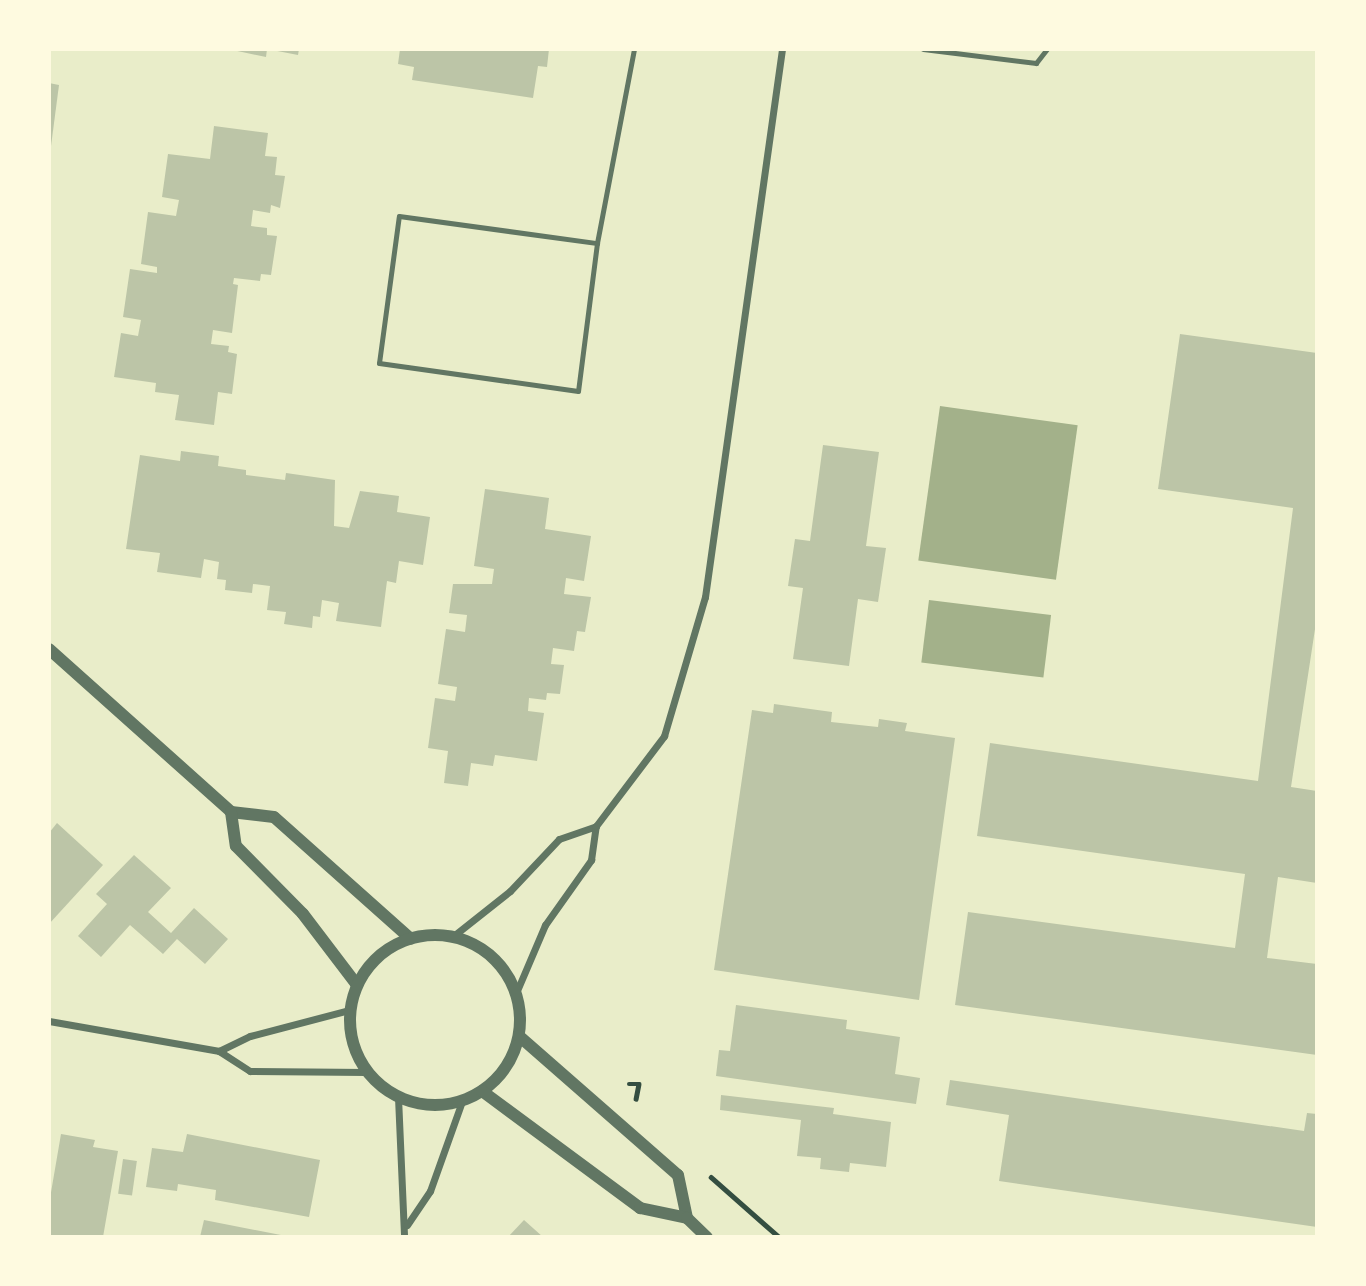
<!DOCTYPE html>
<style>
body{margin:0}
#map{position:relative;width:1366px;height:1286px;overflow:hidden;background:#e9edc9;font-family:Arial,sans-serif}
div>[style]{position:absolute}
.water>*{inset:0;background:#a3b18a;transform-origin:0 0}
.building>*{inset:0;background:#bcc5a7;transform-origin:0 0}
.path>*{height:4.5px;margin:-2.25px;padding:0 2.25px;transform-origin:2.25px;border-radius:2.25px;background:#344e41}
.service>*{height:5px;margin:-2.5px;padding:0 2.5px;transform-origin:2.5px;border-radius:2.5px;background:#617663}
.minor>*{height:7px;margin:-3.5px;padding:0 3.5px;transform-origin:3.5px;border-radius:3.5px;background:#617663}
.tertiary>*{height:12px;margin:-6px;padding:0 6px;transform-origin:6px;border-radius:6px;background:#617663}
.tertiary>.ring{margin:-6px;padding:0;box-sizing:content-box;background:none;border:12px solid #617663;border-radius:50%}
span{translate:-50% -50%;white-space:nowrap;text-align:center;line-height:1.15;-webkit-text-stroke:5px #fefae0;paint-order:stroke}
.frame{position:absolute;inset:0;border:51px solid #fefae0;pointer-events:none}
</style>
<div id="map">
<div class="water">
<div style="left:940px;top:406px;width:139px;height:156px;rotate:8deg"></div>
<div style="left:929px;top:600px;width:123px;height:63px;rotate:7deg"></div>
</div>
<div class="building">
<div style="clip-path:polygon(228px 49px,267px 49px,266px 57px)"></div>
<div style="clip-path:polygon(267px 49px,299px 49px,298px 55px)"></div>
<div style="clip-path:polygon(400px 49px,549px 49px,547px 67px,538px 66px,533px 98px,412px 80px,414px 67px,398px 64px)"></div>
<div style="clip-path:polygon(49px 83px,59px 85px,51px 146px,49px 146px)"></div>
<div style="clip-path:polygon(214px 126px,268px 133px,265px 156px,277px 157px,275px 175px,285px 176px,280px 208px,271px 205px,270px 213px,253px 210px,251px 226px,267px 228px,267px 235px,277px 236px,271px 275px,261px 274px,260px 281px,234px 278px,233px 284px,238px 285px,232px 333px,213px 330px,211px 344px,229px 346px,228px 352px,237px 354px,232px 394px,218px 392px,214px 425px,175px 420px,179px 395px,155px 392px,156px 383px,114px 377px,121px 333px,138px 336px,141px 320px,123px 317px,130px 269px,157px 273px,157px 267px,141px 264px,148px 212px,176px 216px,179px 200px,162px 197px,168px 154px,210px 159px)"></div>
<div style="clip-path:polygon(1180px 334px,1317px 353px,1317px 616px,1291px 787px,1317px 791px,1317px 883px,1278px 877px,1267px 958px,1317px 964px,1317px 1055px,955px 1005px,968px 912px,1235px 948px,1245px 874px,977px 836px,990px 743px,1258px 781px,1293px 508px,1158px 489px)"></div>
<div style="clip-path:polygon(823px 445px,879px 452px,866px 546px,886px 548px,878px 602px,858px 599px,849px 666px,793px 659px,803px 588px,788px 586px,795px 539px,810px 541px)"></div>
<div style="clip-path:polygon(181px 451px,219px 456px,218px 466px,246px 470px,246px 475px,285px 480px,286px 473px,335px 480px,334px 526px,349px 528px,360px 491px,399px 496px,397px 512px,430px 517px,423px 565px,399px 561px,396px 583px,387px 581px,381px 627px,336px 621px,339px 603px,322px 600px,320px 617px,313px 616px,312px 628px,284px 624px,286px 612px,267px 610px,270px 586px,253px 584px,252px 593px,225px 590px,226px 580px,217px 579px,219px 562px,204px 559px,201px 578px,157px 572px,160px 553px,126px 549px,140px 455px,180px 461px)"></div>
<div style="clip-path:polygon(485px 489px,549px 498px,545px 529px,591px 536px,584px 581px,566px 578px,564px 594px,591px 597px,585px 632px,577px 631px,574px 651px,553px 648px,551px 664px,564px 665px,560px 694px,547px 693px,546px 700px,529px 698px,528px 711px,544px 713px,537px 761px,495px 755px,493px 766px,471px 763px,468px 786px,444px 783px,448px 751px,428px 748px,435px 698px,455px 701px,457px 687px,438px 684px,446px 629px,465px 632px,467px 615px,449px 613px,453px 584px,492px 584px,494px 569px,474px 566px)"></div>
<div style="clip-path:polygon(774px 704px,832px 712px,831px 722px,878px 727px,879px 719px,907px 723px,905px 731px,955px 738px,919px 1000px,714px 970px,752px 710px,773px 713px)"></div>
<div style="clip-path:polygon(57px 823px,103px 865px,49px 924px,49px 833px)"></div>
<div style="clip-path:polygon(134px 855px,171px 888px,148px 912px,171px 933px,194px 908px,228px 939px,205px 964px,177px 939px,163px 954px,130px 925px,101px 957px,78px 936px,107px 904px,96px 894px)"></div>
<div style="clip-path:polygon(736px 1005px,847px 1020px,846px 1029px,900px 1037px,895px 1074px,920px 1078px,916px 1104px,716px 1076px,719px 1050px,730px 1051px)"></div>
<div style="clip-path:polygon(950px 1080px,1304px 1131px,1307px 1113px,1317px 1114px,1317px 1227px,999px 1181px,1009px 1115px,946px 1105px)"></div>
<div style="clip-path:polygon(721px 1095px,834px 1108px,833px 1114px,891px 1122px,886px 1167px,850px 1163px,849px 1172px,820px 1169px,821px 1158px,797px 1156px,801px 1120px,720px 1110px)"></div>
<div style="clip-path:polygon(61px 1134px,95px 1140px,93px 1147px,118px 1151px,103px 1237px,49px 1236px,49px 1204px)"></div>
<div style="clip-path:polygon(187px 1134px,320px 1160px,309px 1217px,215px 1200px,216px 1190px,178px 1184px,177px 1191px,146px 1187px,152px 1148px,183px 1152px)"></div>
<div style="left:123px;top:1159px;width:14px;height:35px;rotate:8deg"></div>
<div style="clip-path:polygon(204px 1220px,286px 1236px,286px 1237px,200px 1237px)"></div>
<div style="clip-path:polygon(524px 1220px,543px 1237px,508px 1237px)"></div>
</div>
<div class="path">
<div style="left:629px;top:1084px;width:10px"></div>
<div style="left:639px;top:1084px;width:15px;rotate:101deg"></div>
<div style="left:711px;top:1177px;width:91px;rotate:41.4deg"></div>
</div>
<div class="service">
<div style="left:923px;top:49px;width:114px;rotate:7.1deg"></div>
<div style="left:1036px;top:63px;width:18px;rotate:-52deg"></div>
<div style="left:399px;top:216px;width:200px;rotate:7.8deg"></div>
<div style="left:597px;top:243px;width:149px;rotate:97.3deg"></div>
<div style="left:578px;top:391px;width:201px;rotate:-172deg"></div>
<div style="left:379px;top:363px;width:148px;rotate:-82.3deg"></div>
<div style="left:597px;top:243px;width:197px;rotate:-79.2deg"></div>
</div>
<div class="minor">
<div style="left:452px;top:937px;width:74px;rotate:-38.4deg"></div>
<div style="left:510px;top:891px;width:71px;rotate:-46.7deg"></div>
<div style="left:559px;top:839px;width:39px;rotate:-19deg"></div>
<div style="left:516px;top:993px;width:74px;rotate:-66.9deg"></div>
<div style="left:545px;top:925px;width:80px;rotate:-54.7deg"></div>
<div style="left:591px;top:860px;width:34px;rotate:-82deg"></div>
<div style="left:596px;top:826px;width:113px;rotate:-52.9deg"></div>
<div style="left:664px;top:736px;width:145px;rotate:-73.6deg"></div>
<div style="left:705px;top:597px;width:553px;rotate:-82deg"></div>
<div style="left:49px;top:1021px;width:173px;rotate:10deg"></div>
<div style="left:219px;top:1051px;width:37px;rotate:33deg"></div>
<div style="left:250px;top:1071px;width:116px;rotate:0.5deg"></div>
<div style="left:219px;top:1051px;width:34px;rotate:-26deg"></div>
<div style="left:250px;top:1036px;width:102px;rotate:-14.7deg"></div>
<div style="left:398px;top:1097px;width:140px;rotate:87.5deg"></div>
<div style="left:407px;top:1225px;width:41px;rotate:-55.9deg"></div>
<div style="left:430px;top:1191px;width:96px;rotate:-70.4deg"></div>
</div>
<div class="tertiary">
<div style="left:49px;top:649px;width:244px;rotate:41.8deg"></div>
<div style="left:231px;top:812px;width:43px;rotate:6.6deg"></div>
<div style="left:274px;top:817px;width:183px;rotate:41.7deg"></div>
<div style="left:231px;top:812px;width:34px;rotate:82deg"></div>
<div style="left:236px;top:846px;width:95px;rotate:45.4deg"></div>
<div style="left:303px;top:914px;width:89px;rotate:52.7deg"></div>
<div class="ring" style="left:350px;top:935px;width:158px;height:158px"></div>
<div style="left:519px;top:1036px;width:211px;rotate:41.2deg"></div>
<div style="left:678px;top:1175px;width:44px;rotate:78.2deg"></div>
<div style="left:482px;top:1091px;width:197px;rotate:36.5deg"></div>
<div style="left:640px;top:1208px;width:48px;rotate:12deg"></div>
<div style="left:687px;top:1218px;width:28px;rotate:44deg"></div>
</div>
<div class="frame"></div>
</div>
